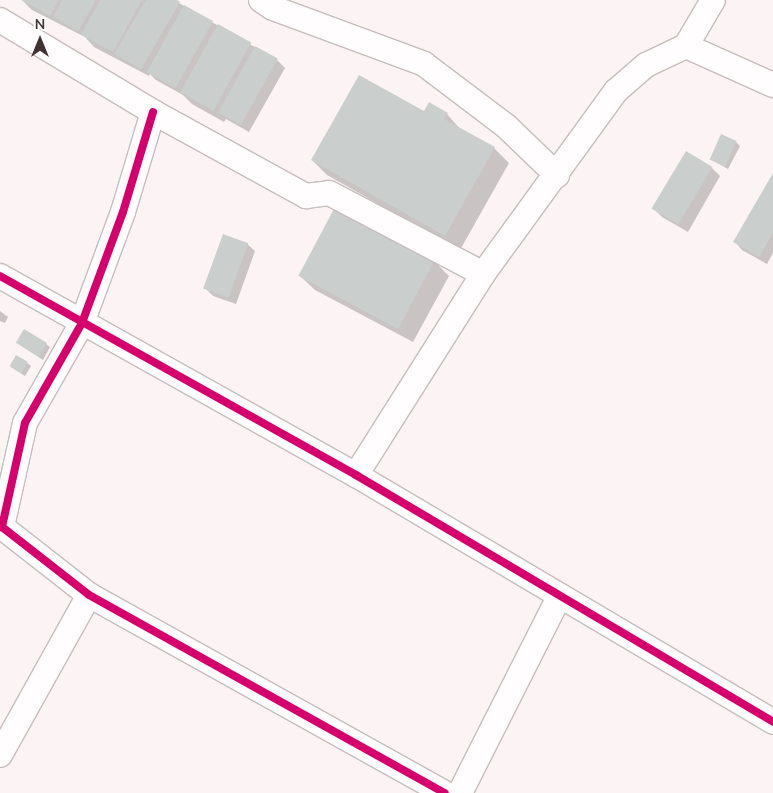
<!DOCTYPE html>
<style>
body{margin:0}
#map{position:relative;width:773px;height:793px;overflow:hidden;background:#fcf4f4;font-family:"Nunito Sans",sans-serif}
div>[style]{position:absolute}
.shadow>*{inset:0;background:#0003}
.building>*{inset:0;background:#cacfce;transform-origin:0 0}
.roads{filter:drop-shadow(1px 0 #c7bdbd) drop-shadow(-1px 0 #c7bdbd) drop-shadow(0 1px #c7bdbd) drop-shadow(0 -1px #c7bdbd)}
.minor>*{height:24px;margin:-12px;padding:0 12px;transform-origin:12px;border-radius:12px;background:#fffdfd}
.cycleway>*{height:8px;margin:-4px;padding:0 4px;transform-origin:4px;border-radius:4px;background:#d6006c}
span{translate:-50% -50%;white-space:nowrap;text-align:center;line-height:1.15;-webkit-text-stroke:5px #fff;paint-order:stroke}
.north{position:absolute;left:15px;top:15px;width:50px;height:50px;-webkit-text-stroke:4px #fff;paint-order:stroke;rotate:0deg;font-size:14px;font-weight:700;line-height:20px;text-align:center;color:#403233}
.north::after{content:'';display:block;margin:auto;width:18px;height:22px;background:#403233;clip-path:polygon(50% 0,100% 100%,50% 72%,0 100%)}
</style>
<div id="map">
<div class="shadow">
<div style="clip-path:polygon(22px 0,174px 0,277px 60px,285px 68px,249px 132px,226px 119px,224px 122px,192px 104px,183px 95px,156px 80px,150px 74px,149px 76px,94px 47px,85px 37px,32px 10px)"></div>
<div style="clip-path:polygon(424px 113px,447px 114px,461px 130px,494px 148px,509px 163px,460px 250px,327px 175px,312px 160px)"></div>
<div style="clip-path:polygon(736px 142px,740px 146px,728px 169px,710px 159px)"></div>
<div style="clip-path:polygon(712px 168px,720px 176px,688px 232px,662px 217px,654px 209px)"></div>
<div style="clip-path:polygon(773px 176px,773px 253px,767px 264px,742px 250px,735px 242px)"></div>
<div style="clip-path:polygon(247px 244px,255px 251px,236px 304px,213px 296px,205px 288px)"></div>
<div style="clip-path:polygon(434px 261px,449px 276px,413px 342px,315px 290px,300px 276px)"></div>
<div style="clip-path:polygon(0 311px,8px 317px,5px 323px,0 321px)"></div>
<div style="clip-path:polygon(17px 343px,46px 344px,50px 347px,43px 360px)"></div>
<div style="clip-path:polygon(27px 363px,31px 366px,25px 376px,11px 367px)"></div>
</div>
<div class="building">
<div style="clip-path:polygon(21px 0,59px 0,50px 16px)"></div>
<div style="clip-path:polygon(62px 0,96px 0,78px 31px,53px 17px)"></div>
<div style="clip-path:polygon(100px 0,142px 0,113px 52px,81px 35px)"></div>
<div style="clip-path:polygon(146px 0,177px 0,180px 2px,141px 69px,114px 54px)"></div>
<div style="left:184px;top:5px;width:33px;height:77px;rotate:29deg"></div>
<div style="left:218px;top:24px;width:38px;height:78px;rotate:29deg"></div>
<div style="left:255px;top:46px;width:26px;height:76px;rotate:29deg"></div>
<div style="clip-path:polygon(359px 75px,424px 111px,429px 102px,448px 113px,444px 119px,495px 147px,445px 236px,311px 160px)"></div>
<div style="left:721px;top:134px;width:17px;height:28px;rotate:24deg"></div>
<div style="left:686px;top:151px;width:31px;height:67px;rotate:31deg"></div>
<div style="clip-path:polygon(773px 173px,773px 233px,759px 257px,733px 242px)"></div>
<div style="left:335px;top:207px;width:113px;height:78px;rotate:28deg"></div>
<div style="left:223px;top:234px;width:27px;height:58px;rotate:20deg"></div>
<div style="left:24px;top:329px;width:27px;height:16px;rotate:31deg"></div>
<div style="left:16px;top:355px;width:14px;height:13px;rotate:30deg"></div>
</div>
<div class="roads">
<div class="minor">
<div style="left:261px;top:0;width:14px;rotate:34deg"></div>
<div style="left:273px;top:8px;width:161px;rotate:20.3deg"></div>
<div style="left:424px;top:64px;width:103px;rotate:37.1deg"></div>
<div style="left:506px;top:126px;width:71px;rotate:43.9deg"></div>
<div style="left:0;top:20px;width:179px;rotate:31deg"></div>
<div style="left:153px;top:112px;width:175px;rotate:28.8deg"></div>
<div style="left:306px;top:196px;width:23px;rotate:-7deg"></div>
<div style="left:329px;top:193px;width:174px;rotate:27.7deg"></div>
<div style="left:686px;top:46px;width:53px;rotate:-59.6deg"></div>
<div style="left:153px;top:112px;width:104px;rotate:106.7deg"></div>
<div style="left:123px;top:212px;width:118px;rotate:110.3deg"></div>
<div style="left:82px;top:323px;width:115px;rotate:119.7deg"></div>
<div style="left:25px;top:423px;width:107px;rotate:102.5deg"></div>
<div style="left:2px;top:527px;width:110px;rotate:38deg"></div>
<div style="left:89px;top:595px;width:407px;rotate:29.1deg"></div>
<div style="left:0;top:276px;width:408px;rotate:29.2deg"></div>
<div style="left:356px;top:475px;width:485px;rotate:30.6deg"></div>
<div style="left:356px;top:475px;width:238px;rotate:-57.7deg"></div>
<div style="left:483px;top:274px;width:226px;rotate:-54deg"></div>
<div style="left:616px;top:91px;width:40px;rotate:-41deg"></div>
<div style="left:646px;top:65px;width:44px;rotate:-25.4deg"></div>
<div style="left:686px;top:46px;width:95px;rotate:24.1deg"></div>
<div style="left:0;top:755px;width:183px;rotate:-60.9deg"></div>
<div style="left:460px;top:793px;width:220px;rotate:-63.2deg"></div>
</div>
</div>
<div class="cycleway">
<div style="left:153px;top:112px;width:104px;rotate:106.7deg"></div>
<div style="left:123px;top:212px;width:118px;rotate:110.3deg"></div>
<div style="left:82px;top:323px;width:115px;rotate:119.7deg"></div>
<div style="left:25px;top:423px;width:107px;rotate:102.5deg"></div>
<div style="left:2px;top:527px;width:110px;rotate:38deg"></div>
<div style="left:89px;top:595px;width:407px;rotate:29.1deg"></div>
<div style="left:0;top:276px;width:408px;rotate:29.2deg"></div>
<div style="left:356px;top:475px;width:485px;rotate:30.6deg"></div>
</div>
<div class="north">N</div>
</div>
